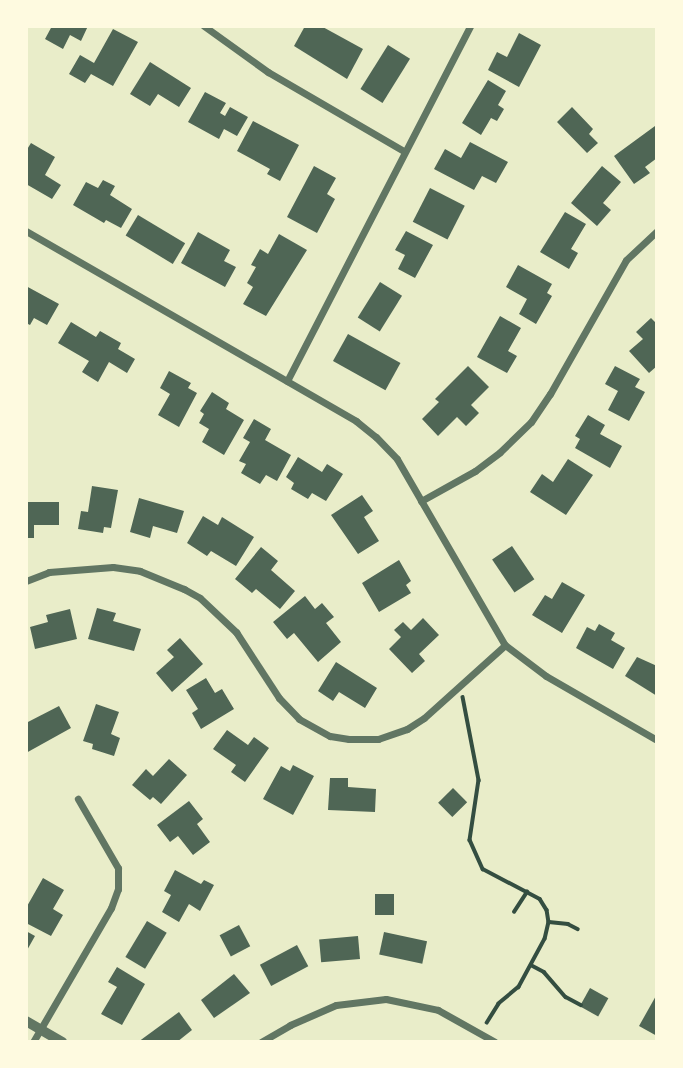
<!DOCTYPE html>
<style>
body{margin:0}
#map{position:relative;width:683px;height:1068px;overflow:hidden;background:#e9edc9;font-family:Helvetica,sans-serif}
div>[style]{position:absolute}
.building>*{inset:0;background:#4f6655;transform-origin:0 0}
.path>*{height:3.5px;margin:-1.75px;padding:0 1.75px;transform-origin:1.75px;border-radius:1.75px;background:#344e41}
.minor>*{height:7px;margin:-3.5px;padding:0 3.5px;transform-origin:3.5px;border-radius:3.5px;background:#617663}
.tertiary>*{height:10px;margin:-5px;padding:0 5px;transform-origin:5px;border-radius:5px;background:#617663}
span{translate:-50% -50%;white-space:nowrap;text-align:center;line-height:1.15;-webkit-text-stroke:5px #fefae0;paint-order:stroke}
.frame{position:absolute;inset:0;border:28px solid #fefae0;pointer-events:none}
</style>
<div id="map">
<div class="building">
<div style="clip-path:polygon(52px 26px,88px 26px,81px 41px,70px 35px,63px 49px,45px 39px)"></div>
<div style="clip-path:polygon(305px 26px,321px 26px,363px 49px,347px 79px,294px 46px)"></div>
<div style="clip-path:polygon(113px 29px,138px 42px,113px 86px,91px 74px,85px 83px,69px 74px,80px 55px,94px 63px)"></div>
<div style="clip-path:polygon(519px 33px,541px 45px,519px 87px,488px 70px,497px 52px,507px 57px)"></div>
<div style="left:388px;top:45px;width:26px;height:52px;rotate:32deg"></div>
<div style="clip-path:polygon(150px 62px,191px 88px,179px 107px,158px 94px,150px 106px,130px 94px)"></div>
<div style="clip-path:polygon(488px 80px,506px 91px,498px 105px,504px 109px,497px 121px,491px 118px,481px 135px,462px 123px)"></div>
<div style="clip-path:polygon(205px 92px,226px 103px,220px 113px,225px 116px,230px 107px,248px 117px,237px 136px,224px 129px,219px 139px,188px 122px)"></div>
<div style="clip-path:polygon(572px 107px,593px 129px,589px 134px,598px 143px,587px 153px,557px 122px)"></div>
<div style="clip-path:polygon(253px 121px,299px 145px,280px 181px,267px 174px,270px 169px,237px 151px)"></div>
<div style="clip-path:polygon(655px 126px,657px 158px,645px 167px,650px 173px,634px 184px,614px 156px)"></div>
<div style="clip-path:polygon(470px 142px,508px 162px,496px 183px,482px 176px,474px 190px,434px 169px,445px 149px,461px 158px)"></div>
<div style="clip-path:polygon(31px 143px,55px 157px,45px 175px,61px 185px,52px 199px,26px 184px,26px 151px)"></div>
<div style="clip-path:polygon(314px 166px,336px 178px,327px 194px,335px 199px,317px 233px,287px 217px)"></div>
<div style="clip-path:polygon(602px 166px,621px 182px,603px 203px,611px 210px,597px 226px,571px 203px)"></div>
<div style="clip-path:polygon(103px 180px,115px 186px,110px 195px,132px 209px,121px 228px,106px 220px,104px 223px,73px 205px,86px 182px,98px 188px)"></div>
<div style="left:430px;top:188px;width:39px;height:38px;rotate:27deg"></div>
<div style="clip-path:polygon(565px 212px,586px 224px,571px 249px,578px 253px,569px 269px,540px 252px)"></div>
<div style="left:138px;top:215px;width:55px;height:24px;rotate:31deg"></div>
<div style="clip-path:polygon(406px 231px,433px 245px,415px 278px,398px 269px,405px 255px,395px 250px)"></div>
<div style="clip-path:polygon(198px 232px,230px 250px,224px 261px,236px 267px,225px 287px,181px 263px)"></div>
<div style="clip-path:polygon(279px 234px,307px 250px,266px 316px,243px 304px,253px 287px,247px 283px,256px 267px,251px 265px,260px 249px,268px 254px)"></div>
<div style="clip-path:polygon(518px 265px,552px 284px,547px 293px,552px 296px,536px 324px,519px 314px,527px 299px,506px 287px)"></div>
<div style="left:380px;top:282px;width:26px;height:42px;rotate:32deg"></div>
<div style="clip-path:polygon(26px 286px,59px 304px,47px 325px,34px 318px,30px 325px,26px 323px)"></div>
<div style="clip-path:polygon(500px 316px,521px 328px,508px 351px,517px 356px,507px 373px,477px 357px)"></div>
<div style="clip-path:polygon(651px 318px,657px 324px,657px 366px,649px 373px,629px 351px,643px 339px,636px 332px)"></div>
<div style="clip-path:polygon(71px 322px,96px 337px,100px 331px,121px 343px,118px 349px,135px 359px,127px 373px,109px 362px,98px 382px,82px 372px,89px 361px,58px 343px)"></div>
<div style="left:348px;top:334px;width:60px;height:31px;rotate:29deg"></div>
<div style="clip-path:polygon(468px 366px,489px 387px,471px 405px,479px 413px,466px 426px,457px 417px,438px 436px,422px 419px,439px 402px,435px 399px)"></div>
<div style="clip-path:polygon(615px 366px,640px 379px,635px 387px,645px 392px,629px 421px,608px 410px,618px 391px,605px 384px)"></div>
<div style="clip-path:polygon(169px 371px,191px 383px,188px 388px,197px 393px,179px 427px,158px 415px,170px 394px,160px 388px)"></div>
<div style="clip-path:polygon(212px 392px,229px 403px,226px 409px,244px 420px,224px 455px,202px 442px,209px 429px,199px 423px,204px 414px,200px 411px)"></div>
<div style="clip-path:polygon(588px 415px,605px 425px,600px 434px,622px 446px,610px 468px,575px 448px,580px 439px,575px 436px)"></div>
<div style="clip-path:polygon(254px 419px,271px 429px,265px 440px,291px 455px,277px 481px,266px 475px,260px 484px,241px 473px,246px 464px,239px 461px,250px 442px,243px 438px)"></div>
<div style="clip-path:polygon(298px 457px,322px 472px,327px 464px,343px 474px,326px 501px,312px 493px,308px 499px,291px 489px,294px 483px,286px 477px)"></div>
<div style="clip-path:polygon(568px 459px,593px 475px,566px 515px,530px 492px,542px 474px,553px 482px)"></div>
<div style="clip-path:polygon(92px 486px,118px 490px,111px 528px,104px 527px,103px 533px,78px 529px,81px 511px,88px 512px)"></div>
<div style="clip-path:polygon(362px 495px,373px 511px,364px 517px,379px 541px,358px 554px,331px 515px)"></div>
<div style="clip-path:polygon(139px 498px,184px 511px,177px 533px,153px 526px,150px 538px,130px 532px)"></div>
<div style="clip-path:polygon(26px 502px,59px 502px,59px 525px,34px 525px,34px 538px,26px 538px)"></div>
<div style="clip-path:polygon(203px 516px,218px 525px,222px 517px,254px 537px,236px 566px,211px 551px,207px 556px,187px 543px)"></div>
<div style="left:512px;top:546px;width:40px;height:24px;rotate:56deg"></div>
<div style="clip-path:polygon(261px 547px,278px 561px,271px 570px,295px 591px,280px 609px,256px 589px,252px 593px,235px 579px)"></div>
<div style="clip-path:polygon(399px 560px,411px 581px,406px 585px,411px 593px,379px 612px,362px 583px)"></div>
<div style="clip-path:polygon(562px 582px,585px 595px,562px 633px,532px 615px,545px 595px,552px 599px)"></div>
<div style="clip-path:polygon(305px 596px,315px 609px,322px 603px,334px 617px,326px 623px,341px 642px,318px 662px,294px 633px,287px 639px,273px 622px)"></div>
<div style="clip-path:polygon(97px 608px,116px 613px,113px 621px,141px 629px,134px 651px,88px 639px)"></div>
<div style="clip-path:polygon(70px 609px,77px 639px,35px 649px,30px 627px,48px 622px,46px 615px)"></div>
<div style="clip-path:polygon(423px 618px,439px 635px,419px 654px,425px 661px,412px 673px,389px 649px,401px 637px,394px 630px,403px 622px,411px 630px)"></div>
<div style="clip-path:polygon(599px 624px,615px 633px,611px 640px,625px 648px,613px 669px,576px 648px,587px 627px,595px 631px)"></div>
<div style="clip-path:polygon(180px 638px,203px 664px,172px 692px,156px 673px,174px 657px,167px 650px)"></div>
<div style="clip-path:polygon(637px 657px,657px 666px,657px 696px,625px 676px)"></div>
<div style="clip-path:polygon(336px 662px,377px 688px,365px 708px,339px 692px,333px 701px,318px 691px)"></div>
<div style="clip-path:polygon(206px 678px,215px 693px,222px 689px,234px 709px,201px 729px,192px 713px,198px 709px,186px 690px)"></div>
<div style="clip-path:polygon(96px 704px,119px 712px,111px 734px,120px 738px,114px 756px,92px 749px,93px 744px,83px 741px)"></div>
<div style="clip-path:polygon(59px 706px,71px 728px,26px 753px,26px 723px)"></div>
<div style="clip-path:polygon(227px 730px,248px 745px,254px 737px,269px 748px,245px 782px,231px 772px,236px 765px,213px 749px)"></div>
<div style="clip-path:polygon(169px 759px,187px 775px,161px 804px,153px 797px,150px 800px,132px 785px,146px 769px,153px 776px)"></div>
<div style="clip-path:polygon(293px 765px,314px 776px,293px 815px,263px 799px,281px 766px,290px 771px)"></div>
<div style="clip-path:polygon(330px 778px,348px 778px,348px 787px,376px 789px,375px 812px,328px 810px)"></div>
<div style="left:453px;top:788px;width:20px;height:21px;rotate:45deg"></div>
<div style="clip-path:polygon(189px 801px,203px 819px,197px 824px,210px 842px,193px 855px,178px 836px,170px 842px,157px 825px)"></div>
<div style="clip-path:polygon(175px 870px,201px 884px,204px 880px,214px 885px,200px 911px,189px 904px,179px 922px,162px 912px,171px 895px,164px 891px)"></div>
<div style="clip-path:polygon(43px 878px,64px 890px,53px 909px,63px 915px,51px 936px,26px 923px,26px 908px)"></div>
<div style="left:375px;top:894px;width:19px;height:21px"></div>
<div style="left:147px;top:921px;width:23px;height:42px;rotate:31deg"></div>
<div style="left:239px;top:925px;width:24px;height:22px;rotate:62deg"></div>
<div style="clip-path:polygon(26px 931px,35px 936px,26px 952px)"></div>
<div style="left:384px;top:932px;width:44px;height:23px;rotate:12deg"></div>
<div style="left:358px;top:936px;width:23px;height:39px;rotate:85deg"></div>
<div style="left:297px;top:945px;width:24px;height:42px;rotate:62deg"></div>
<div style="clip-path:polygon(117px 967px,145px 984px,122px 1025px,101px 1014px,117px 987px,108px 982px)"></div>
<div style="clip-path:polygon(234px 974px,250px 993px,214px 1018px,201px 1000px)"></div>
<div style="left:590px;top:988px;width:21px;height:21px;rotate:29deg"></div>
<div style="clip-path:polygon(657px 994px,657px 1036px,639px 1026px)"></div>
<div style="clip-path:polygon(179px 1012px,192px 1030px,177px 1042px,138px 1042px)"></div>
</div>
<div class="path">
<div style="left:463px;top:697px;width:85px;rotate:79.1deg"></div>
<div style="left:479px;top:780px;width:61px;rotate:98.5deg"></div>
<div style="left:470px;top:840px;width:32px;rotate:66deg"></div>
<div style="left:483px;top:869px;width:64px;rotate:27.8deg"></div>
<div style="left:540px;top:899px;width:13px;rotate:58deg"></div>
<div style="left:547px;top:910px;width:12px;rotate:81deg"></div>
<div style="left:549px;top:922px;width:17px;rotate:103deg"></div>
<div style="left:545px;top:939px;width:55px;rotate:118.4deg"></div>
<div style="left:519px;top:987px;width:26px;rotate:140deg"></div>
<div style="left:499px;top:1004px;width:22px;rotate:122deg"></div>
<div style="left:514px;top:912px;width:24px;rotate:-57deg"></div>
<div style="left:549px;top:922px;width:19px;rotate:6deg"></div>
<div style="left:568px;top:924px;width:11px;rotate:27deg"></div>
<div style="left:531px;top:965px;width:15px;rotate:28deg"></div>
<div style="left:544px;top:972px;width:33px;rotate:49deg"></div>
<div style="left:566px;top:997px;width:17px;rotate:28deg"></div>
</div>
<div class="minor">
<div style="left:204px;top:26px;width:79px;rotate:35.7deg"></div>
<div style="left:268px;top:72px;width:157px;rotate:30.2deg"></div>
<div style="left:26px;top:231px;width:381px;rotate:29.9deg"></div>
<div style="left:356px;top:421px;width:26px;rotate:39deg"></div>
<div style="left:376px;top:437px;width:30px;rotate:46deg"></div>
<div style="left:397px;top:459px;width:215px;rotate:59.9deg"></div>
<div style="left:505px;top:645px;width:51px;rotate:37.1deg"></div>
<div style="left:546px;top:676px;width:128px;rotate:30deg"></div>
<div style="left:287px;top:381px;width:399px;rotate:-62.7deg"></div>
<div style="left:421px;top:501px;width:62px;rotate:-29.1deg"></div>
<div style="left:475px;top:471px;width:31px;rotate:-37deg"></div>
<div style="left:500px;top:452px;width:43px;rotate:-44.1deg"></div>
<div style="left:531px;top:422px;width:34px;rotate:-56deg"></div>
<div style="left:550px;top:394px;width:154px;rotate:-60.4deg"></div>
<div style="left:626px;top:260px;width:42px;rotate:-43.1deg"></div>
<div style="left:26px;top:581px;width:25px;rotate:-21deg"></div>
<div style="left:49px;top:572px;width:64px;rotate:-4.5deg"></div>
<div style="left:113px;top:567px;width:27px;rotate:8deg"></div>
<div style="left:140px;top:571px;width:48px;rotate:22.2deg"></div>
<div style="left:184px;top:589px;width:18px;rotate:29deg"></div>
<div style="left:200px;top:598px;width:50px;rotate:43.4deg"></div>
<div style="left:236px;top:632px;width:79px;rotate:56.9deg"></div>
<div style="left:279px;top:698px;width:29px;rotate:46deg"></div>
<div style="left:299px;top:719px;width:35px;rotate:29deg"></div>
<div style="left:330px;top:736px;width:19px;rotate:9deg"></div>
<div style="left:349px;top:739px;width:29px"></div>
<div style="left:378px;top:739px;width:31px;rotate:-19deg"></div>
<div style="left:407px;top:729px;width:20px;rotate:-33deg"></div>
<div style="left:424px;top:718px;width:109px;rotate:-42deg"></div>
<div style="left:33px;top:1042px;width:155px;rotate:-59.8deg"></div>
<div style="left:111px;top:908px;width:20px;rotate:-70deg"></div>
<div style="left:118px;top:889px;width:21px;rotate:-90deg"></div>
<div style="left:118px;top:868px;width:80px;rotate:-120.1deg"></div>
<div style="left:261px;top:1042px;width:34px;rotate:-30deg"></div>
<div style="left:290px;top:1025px;width:50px;rotate:-23.5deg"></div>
<div style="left:336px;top:1005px;width:50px;rotate:-6.8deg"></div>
<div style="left:386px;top:999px;width:53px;rotate:11.9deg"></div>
<div style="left:438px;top:1010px;width:65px;rotate:29.3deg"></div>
</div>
<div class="tertiary">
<div style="left:26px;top:1021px;width:42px;rotate:30.3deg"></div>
</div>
<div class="frame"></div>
</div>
